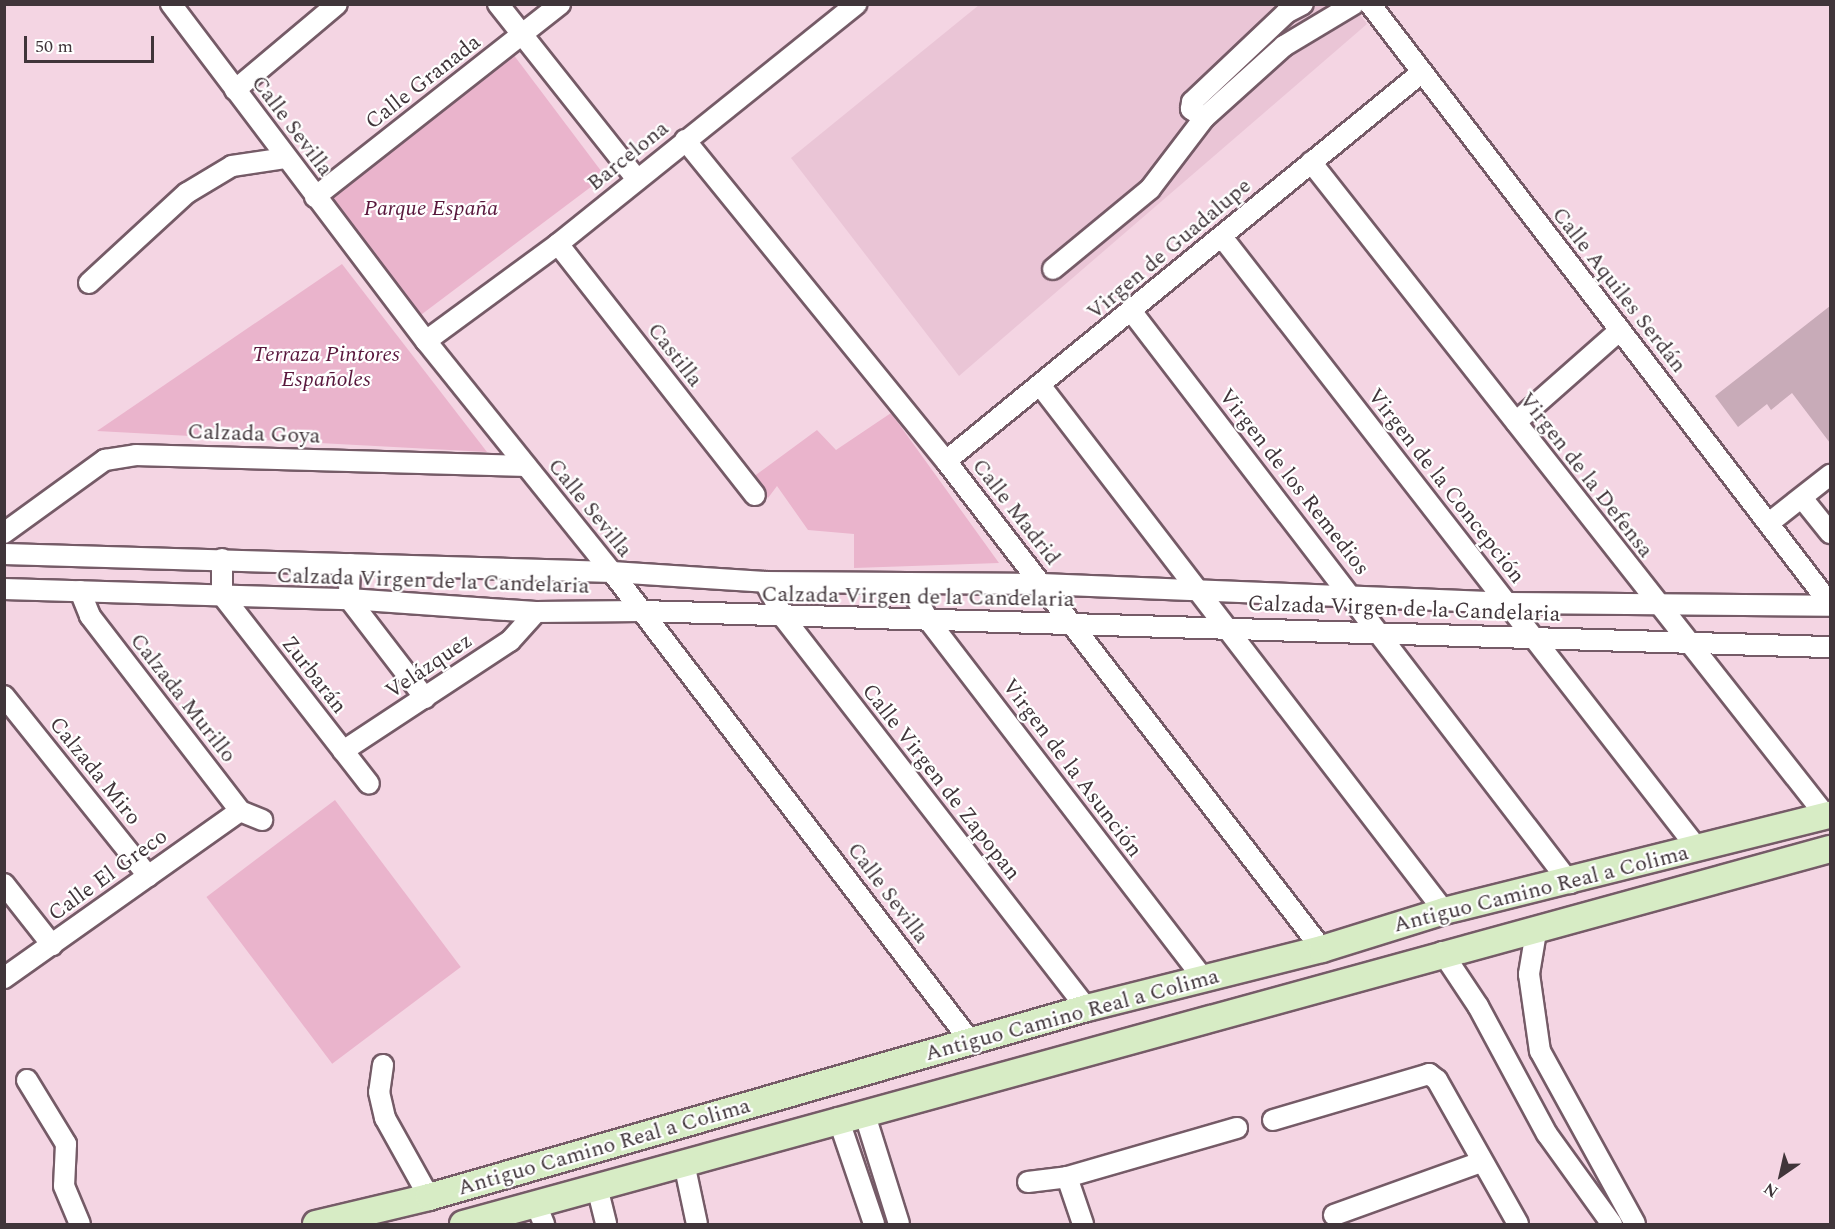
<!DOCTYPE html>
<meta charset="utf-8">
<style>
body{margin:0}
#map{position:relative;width:1835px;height:1229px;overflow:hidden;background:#f4d5e3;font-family:Spectral,serif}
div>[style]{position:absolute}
.built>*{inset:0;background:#eac5d6}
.green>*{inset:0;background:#eab4cc;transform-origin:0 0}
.building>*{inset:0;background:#c8abb8}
.roads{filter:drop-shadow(2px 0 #755b67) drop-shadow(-2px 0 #755b67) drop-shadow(0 2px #755b67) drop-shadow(0 -2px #755b67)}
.minor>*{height:20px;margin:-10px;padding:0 10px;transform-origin:10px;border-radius:10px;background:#fff}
.major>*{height:26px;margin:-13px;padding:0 13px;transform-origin:13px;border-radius:13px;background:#d7ecc5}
span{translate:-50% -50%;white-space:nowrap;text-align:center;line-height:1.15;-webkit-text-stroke:4.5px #fff;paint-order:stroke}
.street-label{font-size:22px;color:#40353a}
.park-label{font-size:22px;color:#59173c;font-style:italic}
.frame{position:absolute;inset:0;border:6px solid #40353a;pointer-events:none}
.north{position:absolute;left:1751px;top:1145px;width:60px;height:60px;-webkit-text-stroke:4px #fff;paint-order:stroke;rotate:214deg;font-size:16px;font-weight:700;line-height:24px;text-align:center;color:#40353a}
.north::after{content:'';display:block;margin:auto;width:21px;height:27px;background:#40353a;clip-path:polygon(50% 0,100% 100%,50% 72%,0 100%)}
.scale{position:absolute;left:24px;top:36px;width:130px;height:27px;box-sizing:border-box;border:3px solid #40353a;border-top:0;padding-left:8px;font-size:18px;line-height:21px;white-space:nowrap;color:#40353a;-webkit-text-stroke:4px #fff;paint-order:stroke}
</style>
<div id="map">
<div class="built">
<div style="clip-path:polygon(979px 5px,1353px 5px,1367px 24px,959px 376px,791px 158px)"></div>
</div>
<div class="green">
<div style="left:513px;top:54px;width:153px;height:242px;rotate:53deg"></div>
<div style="clip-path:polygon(342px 264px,487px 452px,97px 431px)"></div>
<div style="clip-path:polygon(891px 413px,999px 563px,854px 568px,854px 534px,808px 530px,777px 486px,768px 498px,753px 477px,817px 430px,836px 450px)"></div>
<div style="left:335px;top:800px;width:209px;height:161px;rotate:53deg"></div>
</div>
<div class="building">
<div style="clip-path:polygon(1830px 306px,1830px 443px,1792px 393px,1771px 410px,1767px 404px,1738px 427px,1715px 396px)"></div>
</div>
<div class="roads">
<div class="minor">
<div style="left:171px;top:4px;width:423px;rotate:52.9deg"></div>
<div style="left:426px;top:341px;width:297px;rotate:51.2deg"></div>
<div style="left:612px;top:572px;width:591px;rotate:52.63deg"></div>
<div style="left:498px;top:4px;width:222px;rotate:51.6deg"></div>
<div style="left:1370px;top:4px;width:756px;rotate:52.52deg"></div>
<div style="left:235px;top:90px;width:133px;rotate:-40.1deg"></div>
<div style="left:1204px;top:118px;width:16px;rotate:-145deg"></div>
<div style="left:1191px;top:109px;width:7px;rotate:-82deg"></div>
<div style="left:1192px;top:102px;width:129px;rotate:-43.4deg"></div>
<div style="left:1286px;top:13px;width:19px;rotate:-28deg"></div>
<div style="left:685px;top:140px;width:414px;rotate:50.9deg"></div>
<div style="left:946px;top:461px;width:616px;rotate:52.39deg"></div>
<div style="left:1311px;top:162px;width:832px;rotate:51.78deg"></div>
<div style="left:315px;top:197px;width:312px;rotate:-38.2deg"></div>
<div style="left:1222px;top:237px;width:775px;rotate:52.13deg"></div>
<div style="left:558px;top:244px;width:319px;rotate:51.9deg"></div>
<div style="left:1053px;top:269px;width:126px;rotate:-39.5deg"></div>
<div style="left:1150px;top:189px;width:89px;rotate:-52.7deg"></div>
<div style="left:1204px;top:118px;width:108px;rotate:-42deg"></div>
<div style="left:1284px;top:46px;width:82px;rotate:-31deg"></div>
<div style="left:89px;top:283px;width:133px;rotate:-42.6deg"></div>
<div style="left:187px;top:193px;width:52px;rotate:-31deg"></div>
<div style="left:232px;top:166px;width:55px;rotate:-8.4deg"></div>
<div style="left:1132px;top:312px;width:720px;rotate:52.51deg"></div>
<div style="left:426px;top:341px;width:164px;rotate:-36.3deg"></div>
<div style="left:558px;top:244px;width:383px;rotate:-38.8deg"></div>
<div style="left:1040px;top:385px;width:663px;rotate:52.47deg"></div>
<div style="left:1516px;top:422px;width:139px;rotate:-41.5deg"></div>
<div style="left:946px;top:461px;width:613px;rotate:-39.24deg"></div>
<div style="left:1802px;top:498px;width:45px;rotate:51.3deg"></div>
<div style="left:1769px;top:523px;width:78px;rotate:-38.2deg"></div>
<div style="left:4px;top:533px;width:125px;rotate:-35.9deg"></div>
<div style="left:105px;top:460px;width:31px;rotate:-9deg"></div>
<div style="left:136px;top:455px;width:390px;rotate:1.6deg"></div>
<div style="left:4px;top:554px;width:608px;rotate:1.7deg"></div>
<div style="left:612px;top:572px;width:153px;rotate:3.7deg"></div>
<div style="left:765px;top:582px;width:276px;rotate:0.4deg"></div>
<div style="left:1041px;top:584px;width:466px;rotate:2.3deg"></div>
<div style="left:1507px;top:603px;width:323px;rotate:0.5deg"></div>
<div style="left:222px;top:559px;width:36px;rotate:90deg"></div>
<div style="left:222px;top:595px;width:239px;rotate:52.1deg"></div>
<div style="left:350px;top:564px;width:35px;rotate:92deg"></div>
<div style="left:349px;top:599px;width:125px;rotate:52.5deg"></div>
<div style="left:765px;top:582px;width:41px;rotate:62.2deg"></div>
<div style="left:784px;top:618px;width:494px;rotate:52.2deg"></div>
<div style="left:908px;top:584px;width:43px;rotate:60.4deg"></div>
<div style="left:929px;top:621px;width:450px;rotate:52.5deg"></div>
<div style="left:4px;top:589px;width:345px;rotate:1.7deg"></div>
<div style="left:349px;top:599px;width:187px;rotate:4deg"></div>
<div style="left:536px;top:612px;width:106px;rotate:-0.5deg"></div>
<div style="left:642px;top:611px;width:1189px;rotate:1.74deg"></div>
<div style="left:80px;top:591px;width:27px;rotate:68deg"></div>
<div style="left:90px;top:616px;width:246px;rotate:52.4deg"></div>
<div style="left:240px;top:811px;width:24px;rotate:22deg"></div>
<div style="left:4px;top:696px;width:231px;rotate:51.3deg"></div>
<div style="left:343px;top:751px;width:200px;rotate:-33.4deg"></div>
<div style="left:510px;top:641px;width:39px;rotate:-48deg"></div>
<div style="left:4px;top:884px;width:78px;rotate:51.8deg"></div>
<div style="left:1536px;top:932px;width:43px;rotate:99.5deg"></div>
<div style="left:1529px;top:974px;width:78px;rotate:81.9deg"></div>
<div style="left:1540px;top:1051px;width:197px;rotate:61.2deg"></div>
<div style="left:1442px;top:952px;width:65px;rotate:56.3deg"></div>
<div style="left:1478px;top:1006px;width:145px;rotate:61.7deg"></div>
<div style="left:1547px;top:1134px;width:111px;rotate:54.2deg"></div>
<div style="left:4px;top:978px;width:289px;rotate:-35.3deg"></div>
<div style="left:383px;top:1065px;width:27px;rotate:98deg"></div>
<div style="left:379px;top:1092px;width:27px;rotate:77deg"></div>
<div style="left:385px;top:1118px;width:90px;rotate:60.9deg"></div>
<div style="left:27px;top:1080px;width:75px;rotate:58.6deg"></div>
<div style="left:66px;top:1144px;width:42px;rotate:92.7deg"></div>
<div style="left:64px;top:1186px;width:41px;rotate:67.2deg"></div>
<div style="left:864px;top:1112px;width:117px;rotate:72.6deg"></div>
<div style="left:838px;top:1118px;width:112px;rotate:71.2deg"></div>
<div style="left:1273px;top:1120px;width:163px;rotate:-16.4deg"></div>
<div style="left:1429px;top:1074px;width:10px;rotate:37deg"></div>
<div style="left:1437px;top:1080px;width:165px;rotate:60.6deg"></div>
<div style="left:684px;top:1163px;width:62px;rotate:78deg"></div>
<div style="left:1067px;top:1177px;width:50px;rotate:71.2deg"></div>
<div style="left:1028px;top:1182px;width:39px;rotate:-7deg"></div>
<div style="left:1067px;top:1177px;width:177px;rotate:-16.1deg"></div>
<div style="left:597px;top:1187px;width:38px;rotate:76deg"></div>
<div style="left:536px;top:1204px;width:22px;rotate:68deg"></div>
<div style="left:1334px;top:1215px;width:156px;rotate:-19.8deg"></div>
</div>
<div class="major">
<div style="left:316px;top:1224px;width:116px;rotate:-13.4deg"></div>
<div style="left:429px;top:1197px;width:685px;rotate:-16.03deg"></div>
<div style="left:1087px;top:1008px;width:242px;rotate:-14.1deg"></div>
<div style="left:1322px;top:949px;width:128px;rotate:-17.3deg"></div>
<div style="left:1444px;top:911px;width:398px;rotate:-14deg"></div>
<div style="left:463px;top:1224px;width:1418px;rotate:-15.34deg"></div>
</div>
</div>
<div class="street-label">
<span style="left:423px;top:82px;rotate:-38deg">Calle Granada</span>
<span style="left:292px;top:126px;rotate:53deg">Calle Sevilla</span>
<span style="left:628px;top:156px;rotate:-39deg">Barcelona</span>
<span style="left:1169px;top:249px;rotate:-40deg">Virgen de Guadalupe</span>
<span style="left:1619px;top:290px;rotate:52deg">Calle Aquiles Serdán</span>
<span style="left:675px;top:355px;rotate:52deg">Castilla</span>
<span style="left:254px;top:434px;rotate:2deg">Calzada Goya</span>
<span style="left:1586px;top:475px;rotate:52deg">Virgen de la Defensa</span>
<span style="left:1294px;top:482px;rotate:52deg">Virgen de los Remedios</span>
<span style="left:1446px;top:486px;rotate:52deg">Virgen de la Concepción</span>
<span style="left:590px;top:508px;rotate:51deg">Calle Sevilla</span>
<span style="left:1016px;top:512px;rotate:52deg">Calle Madrid</span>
<span style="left:433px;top:581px;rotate:2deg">Calzada Virgen de la Candelaria</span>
<span style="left:918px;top:597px;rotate:1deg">Calzada Virgen de la Candelaria</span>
<span style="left:1404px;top:609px;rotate:2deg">Calzada Virgen de la Candelaria</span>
<span style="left:429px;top:666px;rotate:-34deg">Velázquez</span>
<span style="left:314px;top:675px;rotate:52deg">Zurbarán</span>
<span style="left:183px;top:698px;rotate:52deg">Calzada Murillo</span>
<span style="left:1072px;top:768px;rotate:53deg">Virgen de la Asunción</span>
<span style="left:95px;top:771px;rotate:51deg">Calzada Miro</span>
<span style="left:941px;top:782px;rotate:52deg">Calle Virgen de Zapopan</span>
<span style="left:108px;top:875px;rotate:-36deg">Calle El Greco</span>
<span style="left:1541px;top:889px;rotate:-14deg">Antiguo Camino Real a Colima</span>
<span style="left:888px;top:893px;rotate:53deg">Calle Sevilla</span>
<span style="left:1072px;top:1015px;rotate:-15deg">Antiguo Camino Real a Colima</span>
<span style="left:604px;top:1147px;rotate:-16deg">Antiguo Camino Real a Colima</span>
</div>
<div class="park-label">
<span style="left:431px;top:209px">Parque España</span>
<span style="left:326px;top:367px">Terraza Pintores<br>Españoles</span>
</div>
<div class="frame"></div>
<div class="north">N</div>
<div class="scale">50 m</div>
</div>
